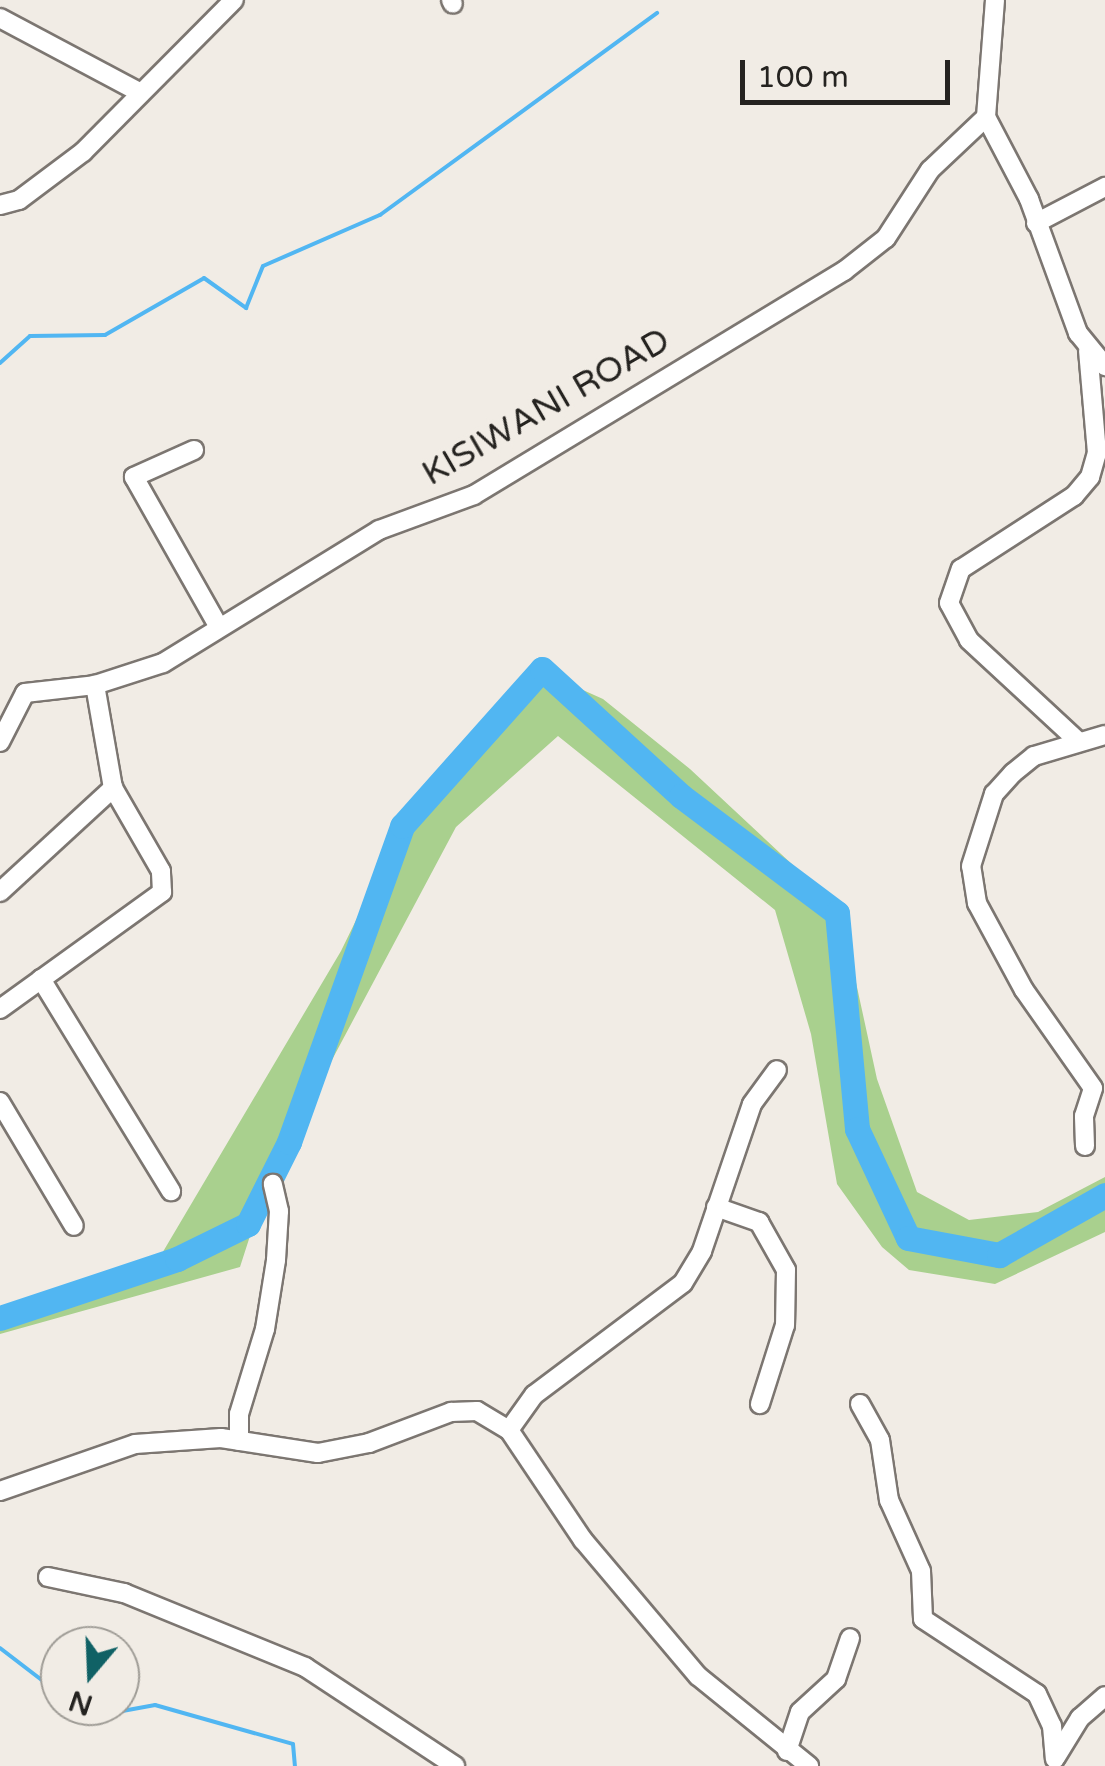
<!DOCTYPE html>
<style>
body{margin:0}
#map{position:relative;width:1105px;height:1766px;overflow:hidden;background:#f1ece5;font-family:"Varela Round",sans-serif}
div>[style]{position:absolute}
.green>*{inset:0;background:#a9d08e}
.stream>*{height:4px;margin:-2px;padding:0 2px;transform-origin:2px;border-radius:2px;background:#51b6f2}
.river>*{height:25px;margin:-12.5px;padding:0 12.5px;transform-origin:12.5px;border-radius:12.5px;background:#51b6f2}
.roads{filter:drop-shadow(2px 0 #7c7671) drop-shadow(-2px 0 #7c7671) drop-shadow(0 2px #7c7671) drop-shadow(0 -2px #7c7671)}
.street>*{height:18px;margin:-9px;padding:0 9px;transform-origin:9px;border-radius:9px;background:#fff}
span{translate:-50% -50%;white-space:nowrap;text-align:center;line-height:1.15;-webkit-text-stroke:8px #f1ece5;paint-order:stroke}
.street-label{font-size:35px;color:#252320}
.north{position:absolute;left:40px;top:1626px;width:100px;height:100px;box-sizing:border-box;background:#f1ece5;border:2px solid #9f9c96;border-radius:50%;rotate:199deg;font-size:28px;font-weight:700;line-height:40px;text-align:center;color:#252320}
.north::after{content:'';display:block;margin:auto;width:35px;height:45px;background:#106165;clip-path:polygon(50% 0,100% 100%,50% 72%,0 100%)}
.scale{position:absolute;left:740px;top:60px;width:210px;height:45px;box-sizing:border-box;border:5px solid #252320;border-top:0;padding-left:12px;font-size:30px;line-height:35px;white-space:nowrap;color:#252320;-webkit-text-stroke:8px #f1ece5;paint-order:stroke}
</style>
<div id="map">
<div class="green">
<div style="clip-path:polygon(536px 669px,603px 699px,690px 769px,840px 909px,877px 1079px,917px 1192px,969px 1220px,1038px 1212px,1105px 1177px,1105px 1232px,995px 1284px,909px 1270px,882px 1247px,837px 1184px,811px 1034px,775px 910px,558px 736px,456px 827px,268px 1180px,240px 1267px,0 1334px,0 1318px,151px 1272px,341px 951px,404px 822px)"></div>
</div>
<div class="stream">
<div style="left:0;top:363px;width:40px;rotate:-42deg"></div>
<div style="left:30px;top:336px;width:75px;rotate:-0.8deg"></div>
<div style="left:105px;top:335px;width:114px;rotate:-29.9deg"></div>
<div style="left:204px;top:278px;width:52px;rotate:35.5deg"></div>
<div style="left:246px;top:308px;width:45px;rotate:-68deg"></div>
<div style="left:263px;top:266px;width:128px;rotate:-23.6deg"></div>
<div style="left:380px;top:215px;width:343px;rotate:-36.1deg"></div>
<div style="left:0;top:1648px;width:76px;rotate:37.5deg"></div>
<div style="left:87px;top:1706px;width:21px;rotate:23deg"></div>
<div style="left:106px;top:1714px;width:50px;rotate:-10.4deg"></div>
<div style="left:155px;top:1705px;width:143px;rotate:15.8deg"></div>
<div style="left:293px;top:1744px;width:22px;rotate:85deg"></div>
</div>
<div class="river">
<div style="left:0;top:1318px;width:187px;rotate:-18.4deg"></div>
<div style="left:177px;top:1259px;width:79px;rotate:-26.2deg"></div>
<div style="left:248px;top:1224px;width:92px;rotate:-63.4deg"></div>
<div style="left:289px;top:1142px;width:336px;rotate:-70.3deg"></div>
<div style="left:402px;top:826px;width:210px;rotate:-48.3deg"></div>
<div style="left:542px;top:669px;width:188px;rotate:42.4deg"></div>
<div style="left:681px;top:796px;width:195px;rotate:36.9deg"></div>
<div style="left:837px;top:913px;width:217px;rotate:84.7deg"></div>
<div style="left:857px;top:1129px;width:120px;rotate:64.9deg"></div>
<div style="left:908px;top:1238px;width:93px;rotate:10.6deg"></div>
<div style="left:999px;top:1255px;width:122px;rotate:-29.5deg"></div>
</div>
<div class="roads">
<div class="street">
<div style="left:451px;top:0;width:4px;rotate:63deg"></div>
<div style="left:995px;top:0;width:117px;rotate:94.4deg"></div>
<div style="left:986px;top:117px;width:93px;rotate:62.3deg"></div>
<div style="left:1029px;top:199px;width:143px;rotate:69.9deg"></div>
<div style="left:1078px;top:333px;width:43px;rotate:50.7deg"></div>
<div style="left:0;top:18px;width:157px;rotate:28deg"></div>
<div style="left:0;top:205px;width:20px;rotate:-15deg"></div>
<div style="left:19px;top:200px;width:80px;rotate:-36.9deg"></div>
<div style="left:83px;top:152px;width:214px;rotate:-45.2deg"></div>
<div style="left:1036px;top:223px;width:78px;rotate:-27.6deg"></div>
<div style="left:194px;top:450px;width:66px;rotate:155.8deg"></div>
<div style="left:134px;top:477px;width:172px;rotate:60.5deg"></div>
<div style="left:0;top:742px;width:55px;rotate:-63deg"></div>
<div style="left:25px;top:693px;width:70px;rotate:-6.5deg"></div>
<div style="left:95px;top:685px;width:71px;rotate:-17.9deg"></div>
<div style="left:163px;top:663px;width:254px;rotate:-31.6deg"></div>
<div style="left:379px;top:530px;width:101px;rotate:-20.2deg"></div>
<div style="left:474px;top:495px;width:433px;rotate:-31.2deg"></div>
<div style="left:844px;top:271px;width:53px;rotate:-38.2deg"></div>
<div style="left:886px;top:238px;width:81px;rotate:-57.1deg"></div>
<div style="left:930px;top:170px;width:77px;rotate:-43.4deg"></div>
<div style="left:1079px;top:742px;width:150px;rotate:-137.2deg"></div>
<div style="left:969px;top:640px;width:42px;rotate:-118.4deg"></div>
<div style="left:949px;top:603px;width:36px;rotate:-71deg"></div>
<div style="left:961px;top:569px;width:135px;rotate:-32.9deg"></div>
<div style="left:1074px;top:496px;width:25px;rotate:-50deg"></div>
<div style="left:1090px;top:477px;width:25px;rotate:-74deg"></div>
<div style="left:1097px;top:453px;width:103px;rotate:-95deg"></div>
<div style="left:0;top:892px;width:154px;rotate:-42.6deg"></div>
<div style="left:41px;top:979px;width:249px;rotate:58.5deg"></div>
<div style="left:0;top:1009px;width:200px;rotate:-35.8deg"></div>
<div style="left:162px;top:892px;width:21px;rotate:-93deg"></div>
<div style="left:161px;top:871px;width:96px;rotate:-120deg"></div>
<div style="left:113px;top:788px;width:105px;rotate:-99.9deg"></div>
<div style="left:0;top:1102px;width:144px;rotate:59.2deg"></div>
<div style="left:1085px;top:1146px;width:30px;rotate:-92deg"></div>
<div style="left:1084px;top:1116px;width:29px;rotate:-72deg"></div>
<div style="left:1093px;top:1088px;width:120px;rotate:-125.1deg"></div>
<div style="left:1024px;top:990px;width:99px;rotate:-118.4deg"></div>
<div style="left:977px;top:903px;width:37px;rotate:-99deg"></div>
<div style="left:971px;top:866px;width:76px;rotate:-72.3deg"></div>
<div style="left:994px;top:794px;width:28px;rotate:-48deg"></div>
<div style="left:1013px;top:773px;width:27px;rotate:-39deg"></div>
<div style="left:1034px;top:756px;width:74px;rotate:-16.5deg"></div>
<div style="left:716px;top:1207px;width:46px;rotate:19.2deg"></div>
<div style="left:759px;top:1222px;width:55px;rotate:60.6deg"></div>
<div style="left:786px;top:1270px;width:55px;rotate:91deg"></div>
<div style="left:785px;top:1325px;width:83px;rotate:107.6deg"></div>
<div style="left:860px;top:1404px;width:41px;rotate:60.9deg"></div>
<div style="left:880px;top:1440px;width:61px;rotate:81.5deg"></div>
<div style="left:889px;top:1500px;width:78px;rotate:65.7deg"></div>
<div style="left:921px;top:1571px;width:48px;rotate:87.6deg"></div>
<div style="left:923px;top:1619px;width:136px;rotate:33.3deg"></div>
<div style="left:1037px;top:1694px;width:35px;rotate:65deg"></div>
<div style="left:1052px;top:1726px;width:33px;rotate:85deg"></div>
<div style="left:509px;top:1430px;width:43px;rotate:-54.5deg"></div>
<div style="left:534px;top:1395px;width:186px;rotate:-36.9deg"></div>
<div style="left:683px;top:1283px;width:37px;rotate:-59deg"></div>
<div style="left:702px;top:1251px;width:155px;rotate:-71.2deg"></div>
<div style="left:752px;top:1104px;width:42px;rotate:-53.7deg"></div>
<div style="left:239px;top:1441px;width:27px;rotate:-90deg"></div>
<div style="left:239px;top:1414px;width:89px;rotate:-73deg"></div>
<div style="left:265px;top:1329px;width:70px;rotate:-80.9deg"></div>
<div style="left:276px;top:1260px;width:49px;rotate:-86.5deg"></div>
<div style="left:279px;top:1211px;width:28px;rotate:-103deg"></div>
<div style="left:0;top:1491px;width:143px;rotate:-19.2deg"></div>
<div style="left:135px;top:1444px;width:86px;rotate:-4deg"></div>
<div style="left:221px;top:1438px;width:98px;rotate:8.8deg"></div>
<div style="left:318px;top:1453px;width:52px;rotate:-11.1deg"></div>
<div style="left:369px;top:1443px;width:88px;rotate:-20.7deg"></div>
<div style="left:451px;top:1412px;width:26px;rotate:-2deg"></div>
<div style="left:477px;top:1411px;width:37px;rotate:31deg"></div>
<div style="left:509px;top:1430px;width:133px;rotate:56.1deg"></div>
<div style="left:583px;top:1540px;width:178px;rotate:49.8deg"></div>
<div style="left:698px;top:1676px;width:143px;rotate:39deg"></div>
<div style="left:48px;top:1577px;width:78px;rotate:11.9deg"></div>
<div style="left:124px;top:1593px;width:196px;rotate:22.2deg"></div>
<div style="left:305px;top:1667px;width:180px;rotate:33.4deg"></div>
<div style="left:787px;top:1751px;width:41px;rotate:-71.6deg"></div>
<div style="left:800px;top:1712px;width:49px;rotate:-42.5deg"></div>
<div style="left:836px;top:1679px;width:43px;rotate:-71.1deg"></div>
<div style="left:1056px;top:1757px;width:46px;rotate:-58.4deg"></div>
<div style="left:1080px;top:1718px;width:33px;rotate:-41deg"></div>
</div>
</div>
<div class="street-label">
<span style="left:546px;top:407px;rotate:-30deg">KISIWANI ROAD</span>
</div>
<div class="north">N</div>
<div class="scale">100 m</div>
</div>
